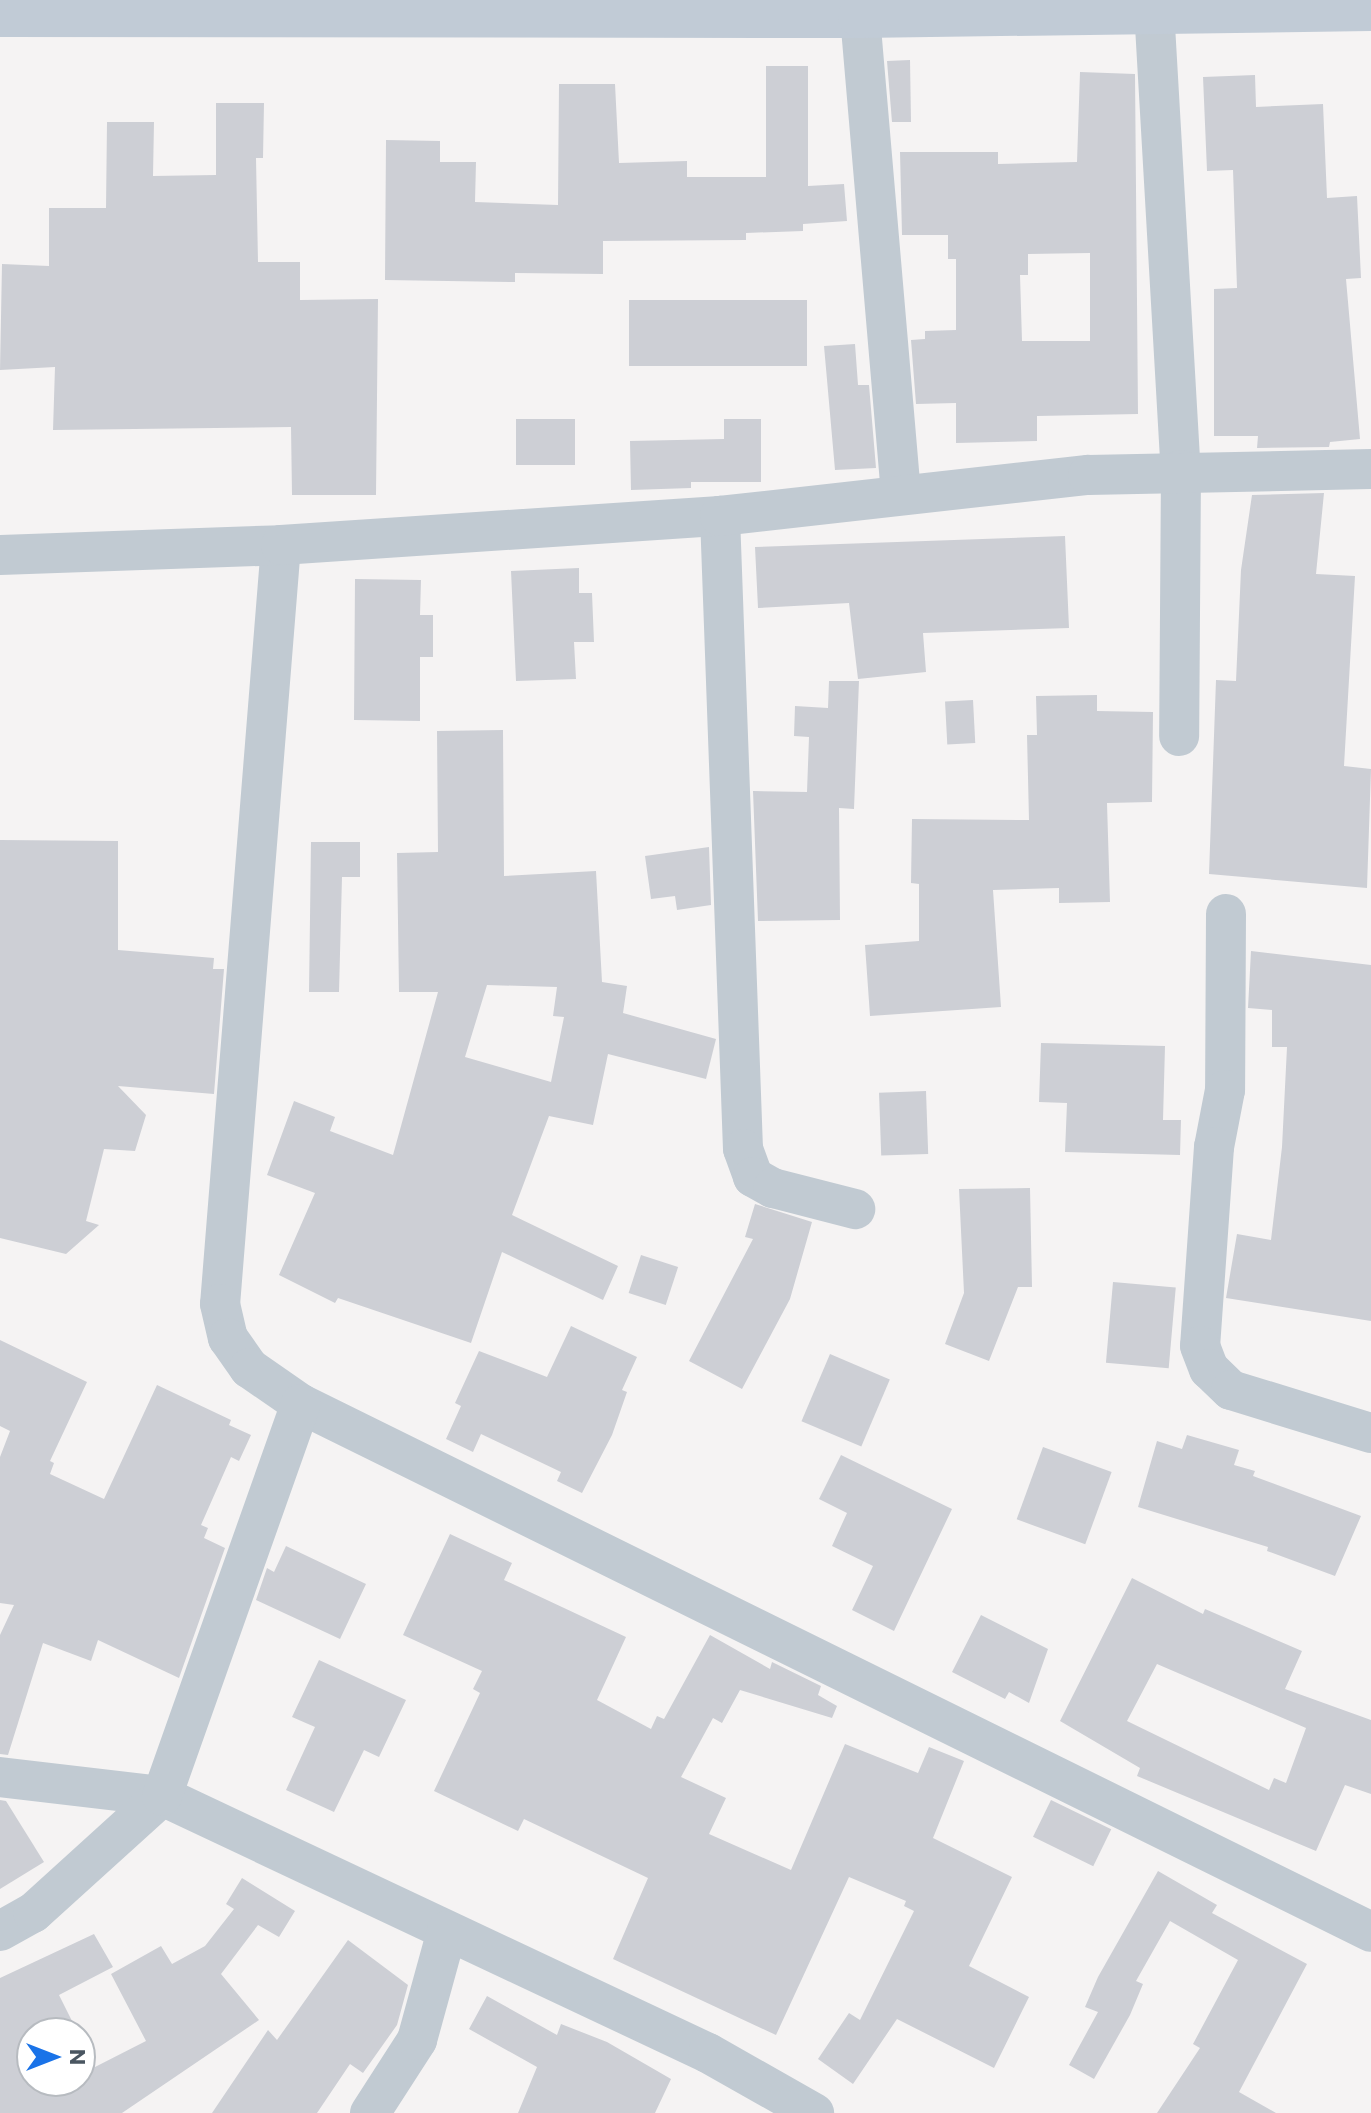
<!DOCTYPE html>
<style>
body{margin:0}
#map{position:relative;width:1371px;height:2113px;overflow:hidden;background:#f5f3f3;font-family:Commissioner,sans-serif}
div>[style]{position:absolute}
.building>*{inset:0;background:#cdcfd5;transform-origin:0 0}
.minor>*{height:40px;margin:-20px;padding:0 20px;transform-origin:20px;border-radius:20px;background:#c1cad2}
.secondary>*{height:44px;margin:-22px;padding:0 22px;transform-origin:22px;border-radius:22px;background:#c1cbd6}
span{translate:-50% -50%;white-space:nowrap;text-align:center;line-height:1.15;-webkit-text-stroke:7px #fff;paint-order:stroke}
.north{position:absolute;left:16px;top:2017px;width:80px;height:80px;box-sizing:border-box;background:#fff;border:2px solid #b7bbc0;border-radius:50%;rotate:90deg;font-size:22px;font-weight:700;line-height:32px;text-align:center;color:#4a5661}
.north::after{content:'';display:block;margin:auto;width:28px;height:36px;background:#1a73e8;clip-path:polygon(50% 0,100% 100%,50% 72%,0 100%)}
</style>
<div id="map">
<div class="building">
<div style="clip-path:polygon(910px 60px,911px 122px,892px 122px,887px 61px)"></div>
<div style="clip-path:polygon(766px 66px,808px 66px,808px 186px,844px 184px,847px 221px,803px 224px,803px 231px,746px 233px,746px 240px,603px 241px,603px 274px,515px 273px,515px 282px,385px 280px,386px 140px,440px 141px,440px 162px,476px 162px,475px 202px,558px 205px,559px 84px,615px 84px,619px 163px,687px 161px,687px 177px,766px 177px)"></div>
<div style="clip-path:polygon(evenodd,1080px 72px,1135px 74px,1138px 414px,1037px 416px,1037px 441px,956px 443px,956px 403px,916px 404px,911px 340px,925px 339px,925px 331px,956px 330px,956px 259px,948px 259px,948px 235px,902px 235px,900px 152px,998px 152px,998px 164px,1077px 162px,1080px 72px,1090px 253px,1090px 341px,1022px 341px,1020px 275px,1028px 275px,1028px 254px,1090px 253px)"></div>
<div style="clip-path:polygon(1255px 75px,1256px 107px,1323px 104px,1327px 198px,1357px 196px,1361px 278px,1346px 279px,1360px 439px,1330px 442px,1329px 447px,1257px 448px,1258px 436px,1214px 436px,1214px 289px,1237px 288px,1233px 170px,1207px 171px,1203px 77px)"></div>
<div style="clip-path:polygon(216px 103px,264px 103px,263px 158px,256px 158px,258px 262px,300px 262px,300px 300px,378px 299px,376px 495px,292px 495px,291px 427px,53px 430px,55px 367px,0 370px,2px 264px,49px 266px,49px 208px,106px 208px,107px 122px,154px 122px,153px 176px,216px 175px)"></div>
<div style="left:629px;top:300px;width:178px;height:66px"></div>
<div style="clip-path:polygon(855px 344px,858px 385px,869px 385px,876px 468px,835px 470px,824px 346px)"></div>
<div style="left:516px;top:419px;width:59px;height:46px"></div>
<div style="clip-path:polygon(724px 419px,761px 419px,761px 482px,691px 482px,691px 488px,631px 490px,630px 441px,724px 439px)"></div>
<div style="clip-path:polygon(1324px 493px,1316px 574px,1355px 576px,1344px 766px,1371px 769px,1367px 888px,1209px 874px,1216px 680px,1236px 681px,1241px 570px,1252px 495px)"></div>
<div style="clip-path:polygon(1065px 536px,1069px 628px,923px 633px,926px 672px,858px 679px,849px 603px,758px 608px,755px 547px)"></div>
<div style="clip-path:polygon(579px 568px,579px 593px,592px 593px,594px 642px,574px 642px,576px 679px,516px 681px,511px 571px)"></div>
<div style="clip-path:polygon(355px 579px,421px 580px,420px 615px,433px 615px,433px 657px,420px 657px,420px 721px,354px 720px)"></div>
<div style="clip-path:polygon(829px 681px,859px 681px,854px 809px,839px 808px,840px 920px,758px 921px,753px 791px,807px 792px,809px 737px,794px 736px,795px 706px,828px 708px)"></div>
<div style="clip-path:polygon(1097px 695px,1097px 711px,1153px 712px,1152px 802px,1107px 803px,1110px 902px,1059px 903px,1059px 888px,993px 890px,1001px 1007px,870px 1016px,865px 945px,919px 941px,919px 884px,911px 883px,912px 819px,1029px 820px,1027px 735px,1037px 735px,1036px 696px)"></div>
<div style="left:973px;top:700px;width:43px;height:28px;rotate:87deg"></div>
<div style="clip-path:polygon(evenodd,503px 730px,504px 876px,596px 871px,602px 982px,627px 986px,623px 1013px,716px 1039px,706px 1079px,608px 1054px,593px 1125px,549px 1116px,512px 1215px,618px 1266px,603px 1300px,502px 1252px,471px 1343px,338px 1298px,335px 1303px,279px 1275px,315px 1193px,267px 1175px,294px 1101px,335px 1117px,330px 1131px,393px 1155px,438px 992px,399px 992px,397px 853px,438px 852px,437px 731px,503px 730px,487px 985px,557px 987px,553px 1016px,564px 1017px,551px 1082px,465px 1057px,487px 985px)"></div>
<div style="clip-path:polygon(0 840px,118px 841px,118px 950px,214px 958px,213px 969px,224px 969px,214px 1094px,118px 1086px,146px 1115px,135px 1151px,104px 1149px,86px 1221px,99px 1225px,66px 1254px,0 1238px)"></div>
<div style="clip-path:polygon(311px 842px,360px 842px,360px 877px,342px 877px,339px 992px,309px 992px)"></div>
<div style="clip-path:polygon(709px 847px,711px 905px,677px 910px,675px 896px,651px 899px,645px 856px)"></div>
<div style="clip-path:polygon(1251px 951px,1371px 965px,1371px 1321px,1226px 1298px,1237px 1234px,1271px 1240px,1282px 1147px,1287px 1047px,1272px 1047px,1272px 1010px,1248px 1008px)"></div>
<div style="clip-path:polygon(1041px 1043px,1165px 1046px,1163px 1120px,1181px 1120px,1180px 1155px,1065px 1152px,1067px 1103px,1039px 1102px)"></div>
<div style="left:926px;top:1091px;width:63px;height:47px;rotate:88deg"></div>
<div style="clip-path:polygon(1030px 1188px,1032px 1287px,1018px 1287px,989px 1361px,945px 1344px,964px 1293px,959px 1189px)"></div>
<div style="clip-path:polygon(755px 1204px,812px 1222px,790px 1299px,742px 1389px,689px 1361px,753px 1239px,745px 1237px)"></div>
<div style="left:641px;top:1255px;width:39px;height:40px;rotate:18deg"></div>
<div style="left:1113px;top:1282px;width:63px;height:81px;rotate:5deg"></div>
<div style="clip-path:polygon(571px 1326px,637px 1357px,622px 1390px,627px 1392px,612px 1435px,582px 1493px,557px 1481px,561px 1472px,481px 1434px,473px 1452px,446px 1439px,461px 1406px,455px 1403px,479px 1351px,547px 1377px)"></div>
<div style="clip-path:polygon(0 1340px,87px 1382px,50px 1461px,54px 1463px,50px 1474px,104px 1499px,157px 1385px,231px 1420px,229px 1425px,251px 1435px,239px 1461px,231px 1457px,201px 1525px,208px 1528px,204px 1538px,225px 1548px,179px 1678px,98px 1640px,91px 1661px,43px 1643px,8px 1755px,0 1754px,0 1635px,14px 1605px,0 1603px,0 1457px,10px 1431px,0 1426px)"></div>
<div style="left:830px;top:1354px;width:65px;height:73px;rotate:23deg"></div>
<div style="clip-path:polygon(1187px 1435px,1239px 1450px,1234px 1465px,1255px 1471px,1253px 1476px,1361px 1516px,1335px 1576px,1267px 1551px,1268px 1547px,1138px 1507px,1157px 1441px,1182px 1449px)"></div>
<div style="left:1043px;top:1447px;width:73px;height:77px;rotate:20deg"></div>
<div style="clip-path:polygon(841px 1455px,952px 1509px,894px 1631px,852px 1610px,873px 1566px,832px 1546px,847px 1513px,819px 1499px)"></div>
<div style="clip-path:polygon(450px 1534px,512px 1563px,504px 1580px,626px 1637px,597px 1700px,651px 1729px,657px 1716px,664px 1719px,710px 1635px,770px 1669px,772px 1662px,821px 1686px,818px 1695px,837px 1706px,832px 1718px,740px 1690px,722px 1723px,713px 1718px,681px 1777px,726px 1798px,709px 1834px,791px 1870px,845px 1744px,918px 1773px,929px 1747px,964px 1761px,933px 1838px,1012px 1877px,969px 1966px,1029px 1997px,994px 2068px,897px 2019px,853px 2084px,818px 2059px,849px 2013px,860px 2020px,914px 1911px,904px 1906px,906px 1901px,849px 1877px,776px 2035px,613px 1959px,648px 1878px,524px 1819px,518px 1831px,434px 1791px,480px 1693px,473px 1689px,482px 1671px,403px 1635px)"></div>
<div style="clip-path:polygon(286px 1546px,366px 1584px,340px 1639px,256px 1600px,267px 1568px,274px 1572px)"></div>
<div style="clip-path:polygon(evenodd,1132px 1578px,1203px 1614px,1205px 1609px,1302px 1651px,1285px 1689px,1371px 1720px,1371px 1794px,1345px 1785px,1316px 1851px,1137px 1776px,1140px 1768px,1060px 1721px,1132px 1578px,1157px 1664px,1306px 1728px,1286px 1783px,1274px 1778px,1269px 1790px,1127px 1721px,1157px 1664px)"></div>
<div style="clip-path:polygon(981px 1615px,1048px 1649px,1029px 1703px,1009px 1692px,1005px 1699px,952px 1672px)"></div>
<div style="clip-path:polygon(319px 1660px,406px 1700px,379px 1757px,364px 1750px,334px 1812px,286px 1790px,315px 1727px,292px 1717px)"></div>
<div style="clip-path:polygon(0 1800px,6px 1801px,44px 1862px,0 1889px)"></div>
<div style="left:1051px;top:1800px;width:67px;height:41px;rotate:26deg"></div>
<div style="clip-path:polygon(1158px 1871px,1217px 1905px,1212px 1913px,1307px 1964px,1239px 2092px,1276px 2113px,1157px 2113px,1200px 2048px,1193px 2044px,1238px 1960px,1170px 1921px,1136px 1981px,1143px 1984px,1130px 2015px,1094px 2079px,1069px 2065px,1098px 2012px,1085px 2007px,1098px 1977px)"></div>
<div style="clip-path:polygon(242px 1878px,295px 1911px,279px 1937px,258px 1925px,221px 1974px,259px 2020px,122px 2113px,0 2113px,0 1978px,94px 1934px,113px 1967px,59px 1995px,78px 2033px,32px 2033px,32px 2081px,80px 2081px,80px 2037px,95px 2067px,146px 2041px,111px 1974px,161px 1946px,172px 1964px,205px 1946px,234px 1909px,226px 1904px)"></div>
<div style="clip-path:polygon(348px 1940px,408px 1985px,397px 2025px,363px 2073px,350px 2064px,317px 2113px,212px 2113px,268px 2030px,277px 2040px)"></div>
<div style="clip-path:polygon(487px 1996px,557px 2035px,561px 2024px,607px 2042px,671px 2079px,655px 2113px,518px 2113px,537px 2067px,469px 2029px)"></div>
</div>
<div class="minor">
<div style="left:1154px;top:8px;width:463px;rotate:86.7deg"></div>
<div style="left:1181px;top:470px;width:266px;rotate:90.4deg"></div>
<div style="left:860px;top:16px;width:479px;rotate:85.1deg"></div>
<div style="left:720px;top:516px;width:633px;rotate:87.92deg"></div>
<div style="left:743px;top:1149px;width:30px;rotate:70deg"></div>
<div style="left:753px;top:1177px;width:23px;rotate:29deg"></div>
<div style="left:773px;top:1188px;width:85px;rotate:14.4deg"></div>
<div style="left:281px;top:545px;width:761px;rotate:94.59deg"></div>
<div style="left:220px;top:1304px;width:35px;rotate:77deg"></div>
<div style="left:228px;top:1338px;width:37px;rotate:55deg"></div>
<div style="left:249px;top:1368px;width:63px;rotate:34.7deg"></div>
<div style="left:301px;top:1404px;width:1193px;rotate:26.26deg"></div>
<div style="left:0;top:555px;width:281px;rotate:-2deg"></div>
<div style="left:281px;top:545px;width:440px;rotate:-3.8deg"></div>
<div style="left:720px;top:516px;width:370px;rotate:-6.4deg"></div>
<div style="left:1088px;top:475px;width:283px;rotate:-1.2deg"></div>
<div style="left:1226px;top:914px;width:176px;rotate:90.3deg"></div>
<div style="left:1225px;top:1090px;width:58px;rotate:100.9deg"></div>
<div style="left:1214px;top:1147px;width:199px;rotate:94deg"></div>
<div style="left:1200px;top:1346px;width:25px;rotate:69deg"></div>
<div style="left:1209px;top:1369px;width:30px;rotate:44deg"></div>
<div style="left:1231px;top:1390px;width:146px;rotate:17.1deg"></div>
<div style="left:0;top:1777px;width:163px;rotate:6.7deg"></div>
<div style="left:162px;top:1796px;width:603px;rotate:25.21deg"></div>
<div style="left:708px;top:2053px;width:122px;rotate:29.5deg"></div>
<div style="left:0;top:1931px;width:38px;rotate:-29deg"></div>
<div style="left:33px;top:1913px;width:174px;rotate:-42.2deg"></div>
<div style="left:162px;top:1796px;width:416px;rotate:-70.5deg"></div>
<div style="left:370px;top:2113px;width:87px;rotate:-57.2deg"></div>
<div style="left:417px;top:2040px;width:113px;rotate:-74.6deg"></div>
</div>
<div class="secondary">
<div style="left:0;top:15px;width:860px;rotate:0.07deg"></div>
<div style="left:860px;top:16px;width:511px;rotate:-0.78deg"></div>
</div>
<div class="north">N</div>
</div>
